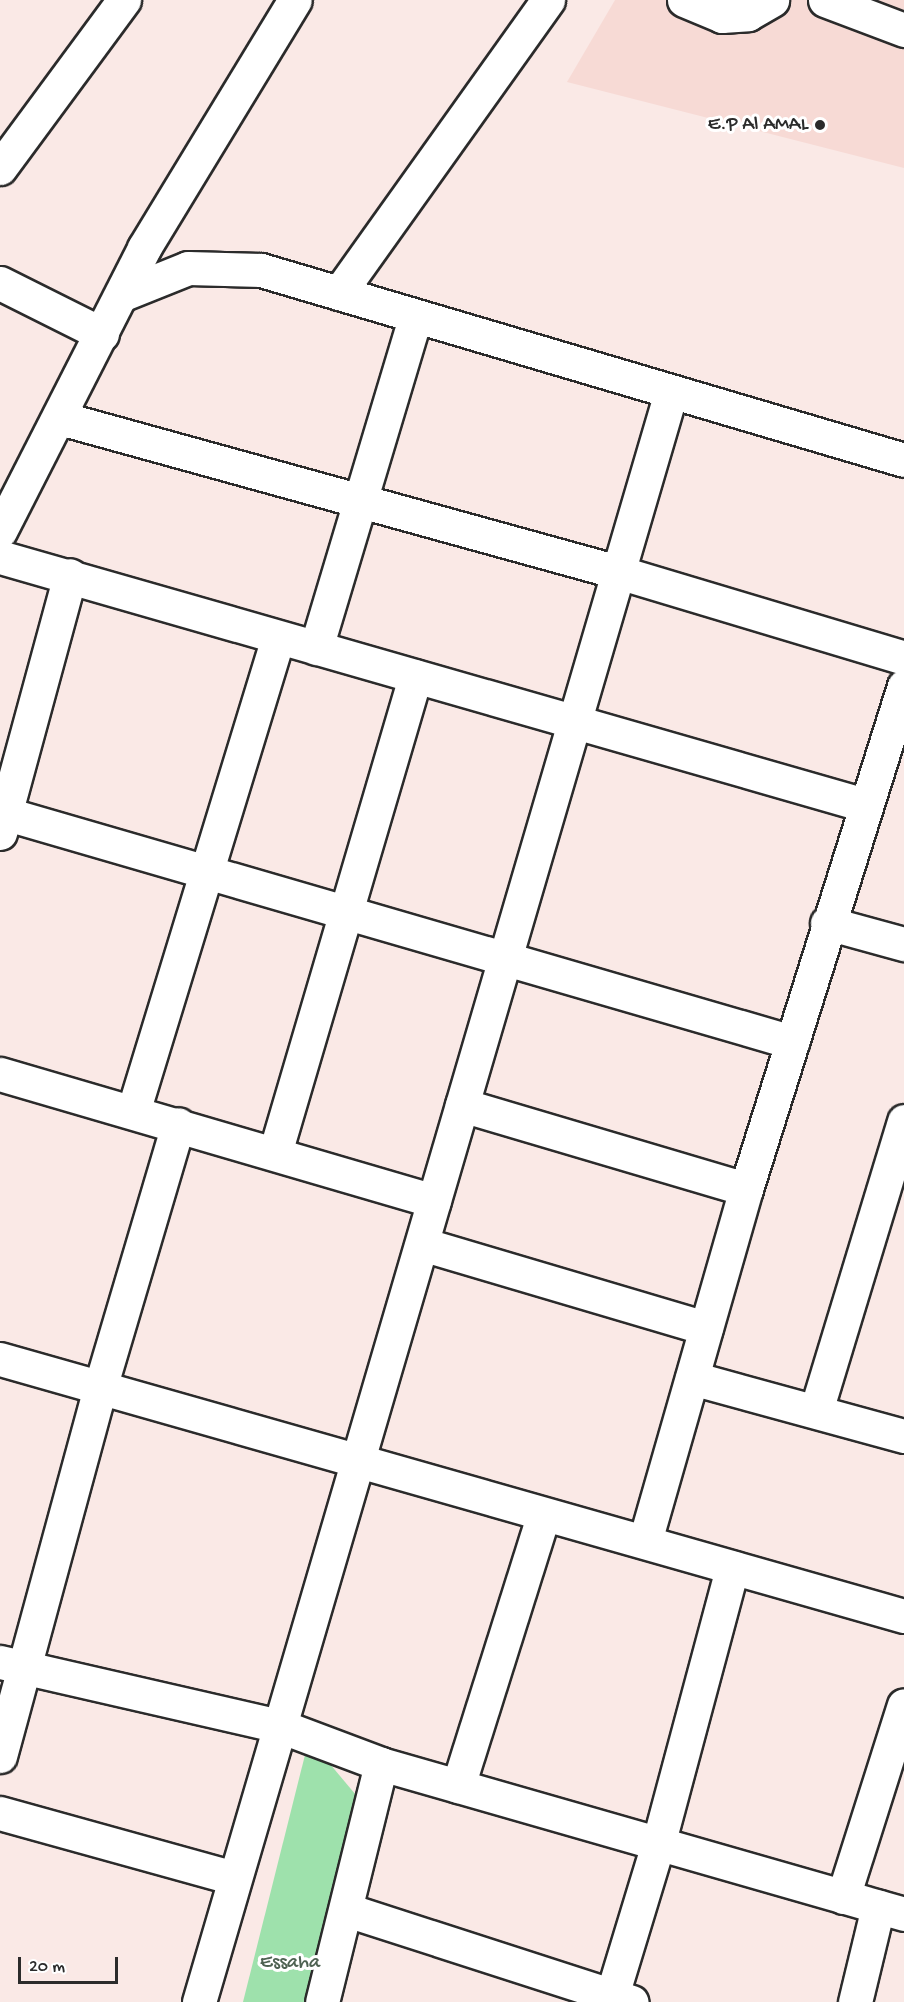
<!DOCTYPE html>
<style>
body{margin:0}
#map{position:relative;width:904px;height:2002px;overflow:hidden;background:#fae9e6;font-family:"Gochi Hand",sans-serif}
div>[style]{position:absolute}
.built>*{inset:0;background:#f7dad5}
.green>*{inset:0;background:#9ee1ac}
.roads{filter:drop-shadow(2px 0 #2b2b2b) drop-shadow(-2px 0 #2b2b2b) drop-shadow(0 2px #2b2b2b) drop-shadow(0 -2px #2b2b2b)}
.minor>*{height:33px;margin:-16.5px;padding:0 16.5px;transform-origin:16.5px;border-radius:16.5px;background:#fff}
.dots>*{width:16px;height:16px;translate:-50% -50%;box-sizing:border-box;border:3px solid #fff;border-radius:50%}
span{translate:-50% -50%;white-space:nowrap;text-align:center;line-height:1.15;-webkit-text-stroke:6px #fff;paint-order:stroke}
.poi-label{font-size:20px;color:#2b2b2b}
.right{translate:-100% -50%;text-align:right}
.park-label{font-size:20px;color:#4e6252}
.scale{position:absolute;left:18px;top:1957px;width:100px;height:27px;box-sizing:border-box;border:3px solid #2b2b2b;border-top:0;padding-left:8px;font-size:18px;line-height:21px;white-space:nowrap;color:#2b2b2b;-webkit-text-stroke:4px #fff;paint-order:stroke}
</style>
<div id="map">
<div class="built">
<div style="clip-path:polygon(615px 0,904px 0,904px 168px,567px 82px)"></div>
</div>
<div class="green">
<div style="clip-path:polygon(309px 1739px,366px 1807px,317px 2002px,243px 2002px)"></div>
</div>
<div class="roads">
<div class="minor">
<div style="left:684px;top:0;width:41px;rotate:22.8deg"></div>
<div style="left:722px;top:16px;width:26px;rotate:-4deg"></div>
<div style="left:748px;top:14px;width:28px;rotate:-30deg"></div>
<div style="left:825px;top:0;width:85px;rotate:20.8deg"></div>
<div style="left:0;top:168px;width:209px;rotate:-53.6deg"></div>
<div style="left:0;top:283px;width:114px;rotate:26.6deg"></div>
<div style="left:339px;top:293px;width:360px;rotate:-54.5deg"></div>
<div style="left:121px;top:295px;width:72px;rotate:-21.9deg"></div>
<div style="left:188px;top:268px;width:73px;rotate:1.6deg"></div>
<div style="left:261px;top:270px;width:670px;rotate:16.46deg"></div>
<div style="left:60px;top:418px;width:579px;rotate:15.43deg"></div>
<div style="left:618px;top:572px;width:299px;rotate:16.7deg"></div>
<div style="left:0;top:531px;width:318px;rotate:-63deg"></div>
<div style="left:144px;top:248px;width:290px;rotate:-58.7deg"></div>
<div style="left:0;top:557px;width:900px;rotate:16deg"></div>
<div style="left:316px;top:648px;width:345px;rotate:-73.3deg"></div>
<div style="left:0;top:812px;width:825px;rotate:16.19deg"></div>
<div style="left:0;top:833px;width:267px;rotate:-74.8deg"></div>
<div style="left:827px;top:923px;width:80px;rotate:15.3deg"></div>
<div style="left:0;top:1074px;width:452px;rotate:16.3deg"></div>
<div style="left:462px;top:1105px;width:296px;rotate:16.5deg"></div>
<div style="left:133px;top:1112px;width:496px;rotate:-73deg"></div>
<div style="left:275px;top:1153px;width:497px;rotate:-73.6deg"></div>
<div style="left:422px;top:1244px;width:296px;rotate:16.5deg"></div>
<div style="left:0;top:1359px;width:940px;rotate:15.87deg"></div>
<div style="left:692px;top:1378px;width:220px;rotate:15.3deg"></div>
<div style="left:816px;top:1411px;width:303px;rotate:-73.1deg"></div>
<div style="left:645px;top:1541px;width:366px;rotate:-74deg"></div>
<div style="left:746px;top:1189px;width:527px;rotate:-72.56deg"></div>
<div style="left:0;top:1662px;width:287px;rotate:12.9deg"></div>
<div style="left:280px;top:1726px;width:108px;rotate:20.6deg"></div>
<div style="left:381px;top:1764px;width:245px;rotate:103.9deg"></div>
<div style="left:0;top:1756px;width:381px;rotate:-74.8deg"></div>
<div style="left:100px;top:1388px;width:275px;rotate:-73.5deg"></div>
<div style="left:381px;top:1764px;width:544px;rotate:16deg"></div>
<div style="left:458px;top:1786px;width:283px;rotate:-72.5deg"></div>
<div style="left:0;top:1813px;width:243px;rotate:15.5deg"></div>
<div style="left:843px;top:1897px;width:201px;rotate:-72.4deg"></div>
<div style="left:347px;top:1910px;width:299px;rotate:17.9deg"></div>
<div style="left:199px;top:2002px;width:1678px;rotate:-73.66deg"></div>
<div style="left:610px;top:2002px;width:168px;rotate:-73.1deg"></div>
<div style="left:659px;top:1841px;width:283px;rotate:-75deg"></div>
<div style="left:855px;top:2002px;width:98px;rotate:-76.4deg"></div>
</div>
</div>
<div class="dots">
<div style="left:820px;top:125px;background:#2b2b2b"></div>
</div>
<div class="poi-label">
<span class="right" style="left:808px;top:125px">E.P Al AMAL</span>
</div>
<div class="park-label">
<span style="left:290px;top:1963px">Essaha</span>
</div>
<div class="scale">20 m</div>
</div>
